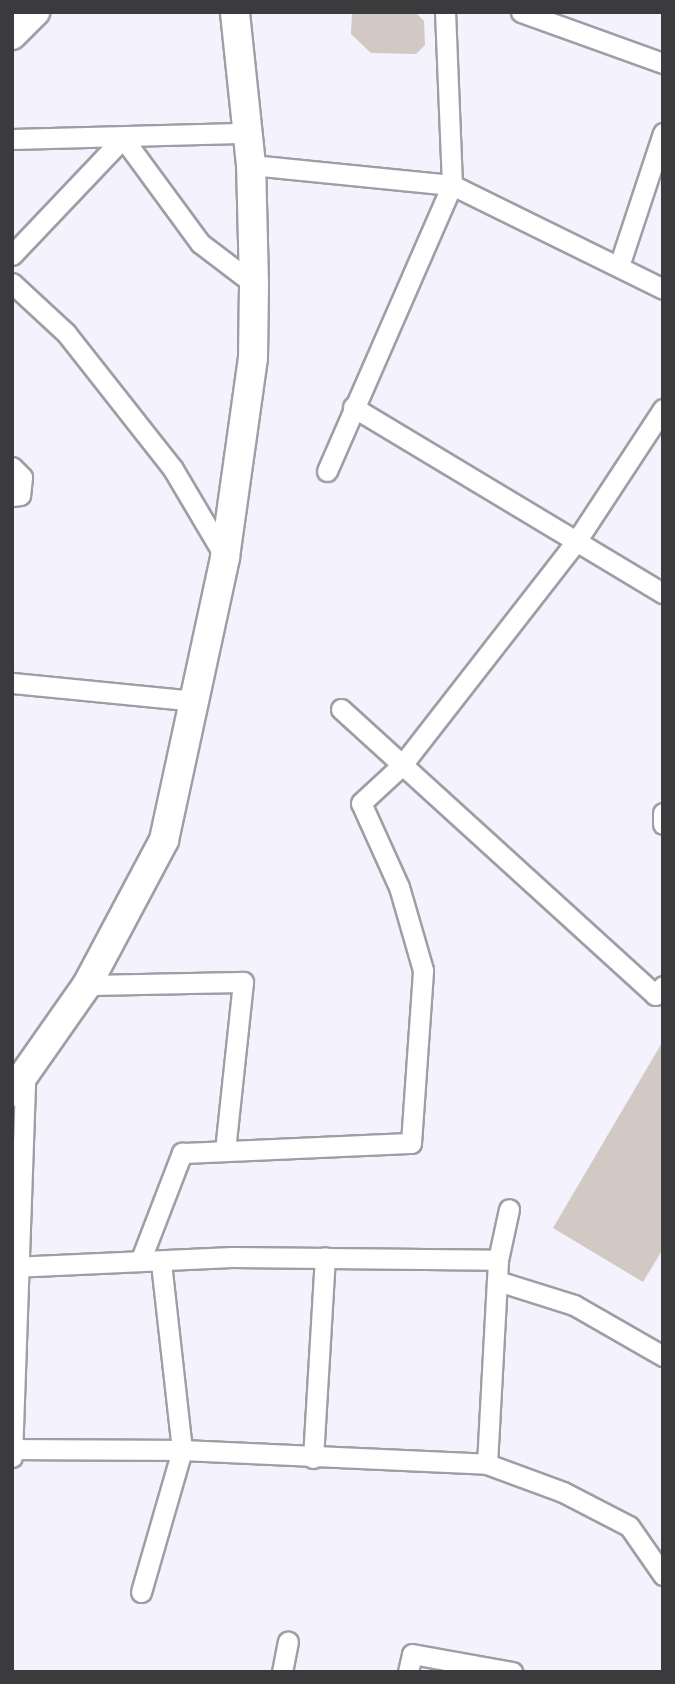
<!DOCTYPE html>
<style>
body{margin:0}
#map{position:relative;width:675px;height:1684px;overflow:hidden;background:#f4f3fd;font-family:Manrope,sans-serif}
div>[style]{position:absolute}
.building>*{inset:0;background:#d2c8c4}
.roads{filter:drop-shadow(2px 0 #9f9ea7) drop-shadow(-2px 0 #9f9ea7) drop-shadow(0 2px #9f9ea7) drop-shadow(0 -2px #9f9ea7)}
.street>*{height:19px;margin:-9.5px;padding:0 9.5px;transform-origin:9.5px;border-radius:9.5px;background:#fff}
.secondary>*{height:28px;margin:-14px;padding:0 14px;transform-origin:14px;border-radius:14px;background:#fff}
span{translate:-50% -50%;white-space:nowrap;text-align:center;line-height:1.15;-webkit-text-stroke:5px #fff;paint-order:stroke}
.frame{position:absolute;inset:0;border:14px solid #3b3b3e;pointer-events:none}
</style>
<div id="map">
<div class="building">
<div style="clip-path:polygon(352px 12px,415px 12px,424px 21px,425px 45px,416px 54px,371px 53px,351px 34px)"></div>
<div style="clip-path:polygon(663px 1041px,663px 1249px,643px 1282px,553px 1228px)"></div>
</div>
<div class="roads">
<div class="street">
<div style="left:521px;top:12px;width:151px;rotate:19.8deg"></div>
<div style="left:123px;top:138px;width:130px;rotate:53.7deg"></div>
<div style="left:200px;top:243px;width:68px;rotate:37.2deg"></div>
<div style="left:12px;top:139px;width:237px;rotate:-1.5deg"></div>
<div style="left:251px;top:165px;width:202px;rotate:5.7deg"></div>
<div style="left:452px;top:185px;width:235px;rotate:26.2deg"></div>
<div style="left:12px;top:255px;width:161px;rotate:-46.5deg"></div>
<div style="left:620px;top:263px;width:137px;rotate:-71.7deg"></div>
<div style="left:12px;top:283px;width:74px;rotate:42.8deg"></div>
<div style="left:66px;top:333px;width:173px;rotate:51.8deg"></div>
<div style="left:173px;top:469px;width:102px;rotate:59.4deg"></div>
<div style="left:353px;top:407px;width:362px;rotate:31deg"></div>
<div style="left:12px;top:467px;width:14px;rotate:45deg"></div>
<div style="left:22px;top:477px;width:18px;rotate:96deg"></div>
<div style="left:20px;top:495px;width:8px;rotate:173deg"></div>
<div style="left:327px;top:471px;width:312px;rotate:-66.4deg"></div>
<div style="left:452px;top:185px;width:173px;rotate:-92.3deg"></div>
<div style="left:12px;top:683px;width:184px;rotate:5.6deg"></div>
<div style="left:341px;top:709px;width:425px;rotate:42.3deg"></div>
<div style="left:655px;top:995px;width:12px;rotate:-48deg"></div>
<div style="left:663px;top:813px;width:11px;rotate:90deg"></div>
<div style="left:87px;top:985px;width:156px;rotate:-1.1deg"></div>
<div style="left:243px;top:982px;width:169px;rotate:96.1deg"></div>
<div style="left:141px;top:1259px;width:114px;rotate:-68.9deg"></div>
<div style="left:182px;top:1153px;width:229px;rotate:-2.5deg"></div>
<div style="left:411px;top:1143px;width:173px;rotate:-86deg"></div>
<div style="left:423px;top:970px;width:86px;rotate:-106.1deg"></div>
<div style="left:399px;top:887px;width:92px;rotate:-114.3deg"></div>
<div style="left:361px;top:803px;width:56px;rotate:-42.8deg"></div>
<div style="left:402px;top:765px;width:285px;rotate:-52.1deg"></div>
<div style="left:577px;top:540px;width:157px;rotate:-56.7deg"></div>
<div style="left:12px;top:1267px;width:220px;rotate:-2.6deg"></div>
<div style="left:232px;top:1257px;width:266px;rotate:0.6deg"></div>
<div style="left:501px;top:1282px;width:77px;rotate:17.5deg"></div>
<div style="left:574px;top:1305px;width:103px;rotate:29.8deg"></div>
<div style="left:12px;top:1449px;width:170px;rotate:0.3deg"></div>
<div style="left:182px;top:1450px;width:188px;rotate:-96.4deg"></div>
<div style="left:12px;top:1457px;width:381px;rotate:-88deg"></div>
<div style="left:313px;top:1458px;width:201px;rotate:-86.6deg"></div>
<div style="left:487px;top:1464px;width:204px;rotate:-86.9deg"></div>
<div style="left:498px;top:1260px;width:52px;rotate:-77.8deg"></div>
<div style="left:141px;top:1592px;width:148px;rotate:-73.9deg"></div>
<div style="left:182px;top:1450px;width:305px;rotate:2.6deg"></div>
<div style="left:487px;top:1464px;width:81px;rotate:20.2deg"></div>
<div style="left:563px;top:1492px;width:74px;rotate:27.3deg"></div>
<div style="left:629px;top:1526px;width:60px;rotate:55.2deg"></div>
<div style="left:282px;top:1672px;width:31px;rotate:-79deg"></div>
<div style="left:408px;top:1672px;width:18px;rotate:-77deg"></div>
<div style="left:412px;top:1654px;width:102px;rotate:10.2deg"></div>
</div>
<div class="secondary">
<div style="left:12px;top:35px;width:33px;rotate:-45deg"></div>
<div style="left:12px;top:1092px;width:131px;rotate:-55deg"></div>
<div style="left:87px;top:985px;width:164px;rotate:-62deg"></div>
<div style="left:164px;top:840px;width:289px;rotate:-77.8deg"></div>
<div style="left:225px;top:557px;width:201px;rotate:-82deg"></div>
<div style="left:253px;top:358px;width:74px;rotate:-89.2deg"></div>
<div style="left:254px;top:284px;width:119px;rotate:-91.4deg"></div>
<div style="left:251px;top:165px;width:154px;rotate:-96deg"></div>
</div>
</div>
<div class="frame"></div>
</div>
